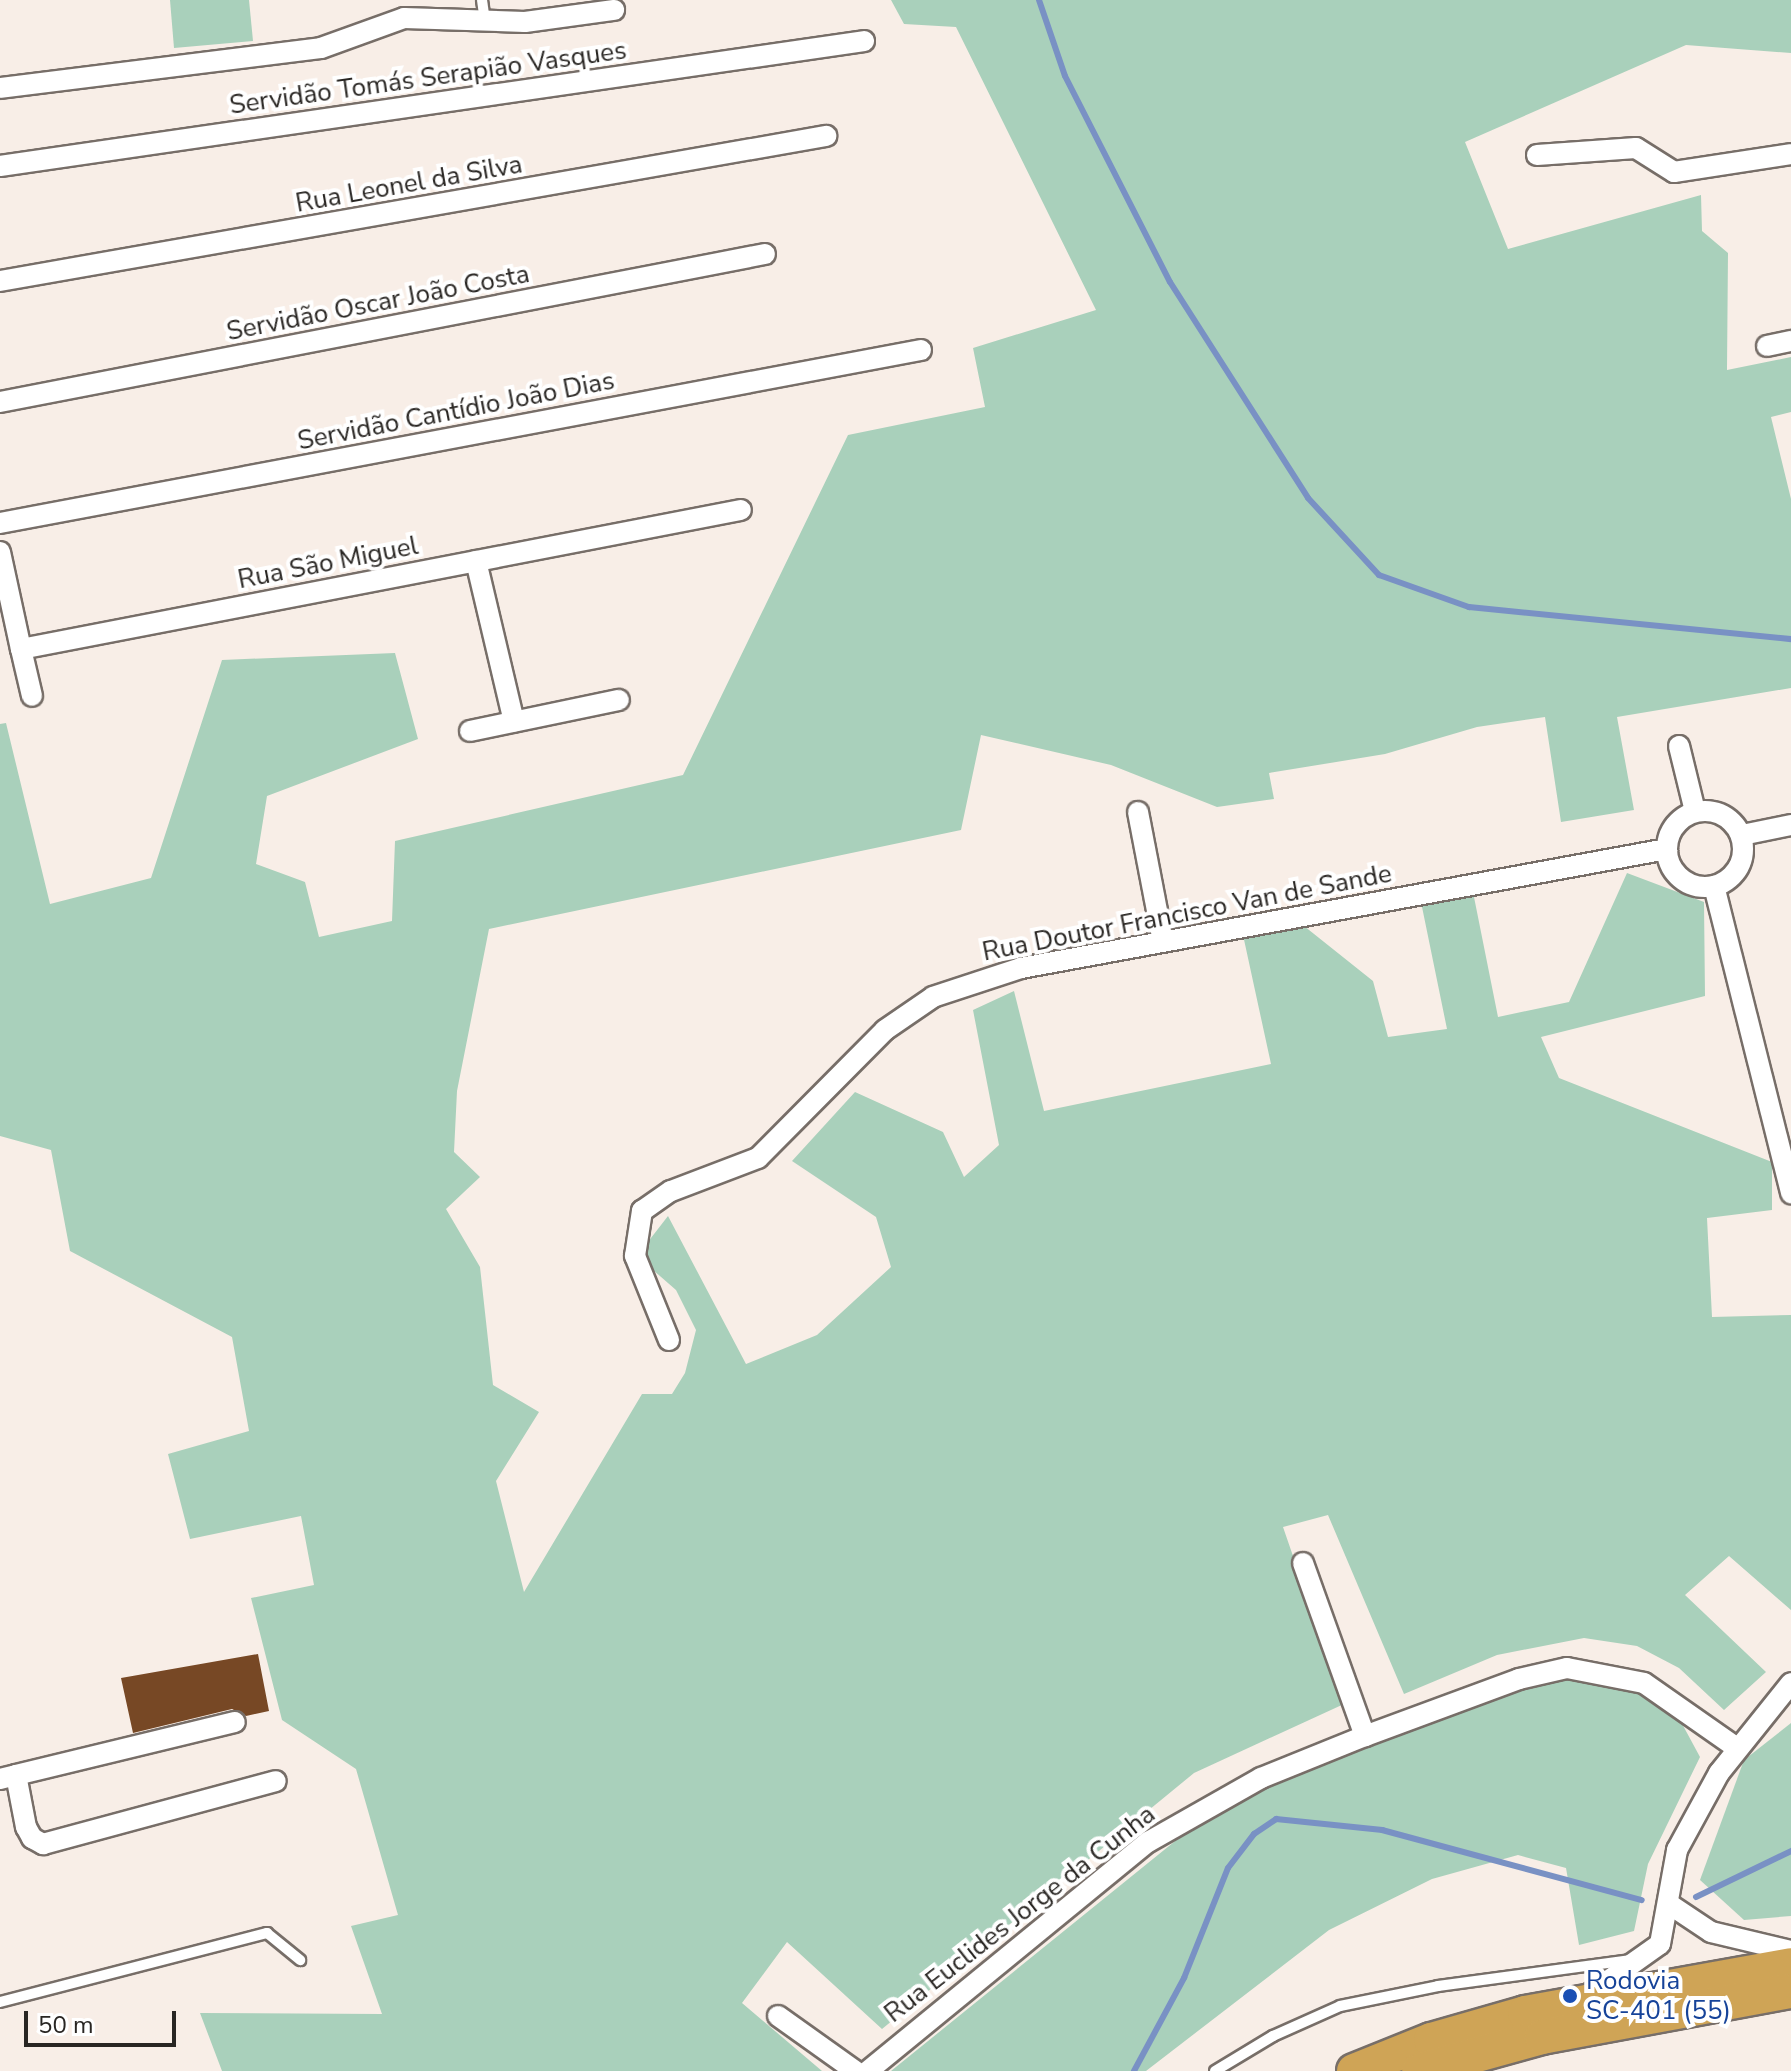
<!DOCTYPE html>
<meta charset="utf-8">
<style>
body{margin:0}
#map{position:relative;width:1791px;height:2071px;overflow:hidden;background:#f8eee7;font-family:"Nunito Sans",sans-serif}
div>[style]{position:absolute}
.green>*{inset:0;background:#a9d0bb}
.stream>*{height:6px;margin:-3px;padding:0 3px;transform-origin:3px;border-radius:3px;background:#7991c4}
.building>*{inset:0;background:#774825}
.roads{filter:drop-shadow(2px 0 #776e68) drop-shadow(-2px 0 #776e68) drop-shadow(0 2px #776e68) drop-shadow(0 -2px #776e68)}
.service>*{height:10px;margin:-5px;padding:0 5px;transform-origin:5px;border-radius:5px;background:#fff}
.minor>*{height:20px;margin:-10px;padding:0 10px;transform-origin:10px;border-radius:10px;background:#fff}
.minor>.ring{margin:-10px;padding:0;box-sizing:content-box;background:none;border:20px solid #fff;border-radius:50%}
.trunk>*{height:34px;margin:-17px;padding:0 17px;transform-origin:17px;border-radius:17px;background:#cfa456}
.dots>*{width:22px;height:22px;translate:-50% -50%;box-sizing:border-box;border:4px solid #fff;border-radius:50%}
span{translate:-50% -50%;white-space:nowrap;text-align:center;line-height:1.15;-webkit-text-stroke:8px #fff;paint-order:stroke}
.street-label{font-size:26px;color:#292623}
.transit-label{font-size:26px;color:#164399}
.left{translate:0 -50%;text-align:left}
.scale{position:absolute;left:24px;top:2011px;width:152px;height:36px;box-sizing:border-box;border:4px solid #292623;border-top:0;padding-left:10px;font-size:24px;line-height:28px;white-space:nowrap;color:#292623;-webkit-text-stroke:6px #fff;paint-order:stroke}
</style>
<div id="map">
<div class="green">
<div style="clip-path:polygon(170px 0,249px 0,253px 41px,174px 48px)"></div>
<div style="clip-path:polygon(891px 0,1791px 0,1791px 53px,1686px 45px,1465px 142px,1508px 249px,1701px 195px,1702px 231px,1728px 253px,1727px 370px,1791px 357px,1791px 412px,1771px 417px,1791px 499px,1791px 688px,1617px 717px,1634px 810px,1561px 822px,1545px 717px,1477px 727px,1385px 754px,1269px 773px,1274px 799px,1217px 807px,1111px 765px,981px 735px,961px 830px,489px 929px,457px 1091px,454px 1152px,480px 1177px,446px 1209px,480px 1267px,493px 1385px,539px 1412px,496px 1481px,524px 1592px,642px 1394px,672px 1394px,685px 1373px,696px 1330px,676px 1290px,637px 1256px,668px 1216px,746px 1364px,817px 1335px,891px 1267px,876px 1217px,792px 1161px,855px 1092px,943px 1132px,964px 1177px,999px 1145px,973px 1010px,1014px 991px,1044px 1111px,1271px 1064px,1243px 935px,1304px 926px,1373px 981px,1388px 1037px,1447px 1029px,1421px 902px,1473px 892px,1498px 1017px,1569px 1002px,1627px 873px,1704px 902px,1705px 996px,1541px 1037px,1559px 1078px,1772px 1162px,1772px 1210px,1707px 1218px,1712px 1317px,1791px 1315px,1791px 1610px,1729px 1556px,1685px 1595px,1766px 1672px,1724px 1710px,1679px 1668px,1637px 1646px,1584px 1638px,1497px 1655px,1404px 1694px,1328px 1515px,1283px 1527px,1344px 1704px,1194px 1773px,882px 2029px,787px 1942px,742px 2003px,822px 2071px,222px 2071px,200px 2013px,382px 2014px,351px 1926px,398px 1915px,356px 1769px,282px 1720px,251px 1598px,314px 1585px,301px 1516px,190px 1539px,168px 1454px,249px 1431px,232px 1337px,70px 1251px,51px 1150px,0 1136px,0 724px,6px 723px,50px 904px,151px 878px,222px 660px,395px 653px,418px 739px,267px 796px,256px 864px,305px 882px,319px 937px,392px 921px,395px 841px,683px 775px,848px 435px,985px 407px,973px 348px,1096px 310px,956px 27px,904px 24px)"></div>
<div style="clip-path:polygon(1569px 1675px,1624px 1680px,1673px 1707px,1700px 1757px,1648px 1864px,1634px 1931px,1579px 1945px,1566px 1868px,1518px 1855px,1432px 1879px,1329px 1930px,1146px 2071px,891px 2071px,1216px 1808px,1523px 1686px)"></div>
<div style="clip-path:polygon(1791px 1723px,1791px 1916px,1744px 1920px,1700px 1880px,1744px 1760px)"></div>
</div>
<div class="stream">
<div style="left:1039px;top:0;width:80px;rotate:71.1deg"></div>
<div style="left:1065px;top:76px;width:231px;rotate:63deg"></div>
<div style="left:1170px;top:282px;width:256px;rotate:57.4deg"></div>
<div style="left:1308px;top:498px;width:105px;rotate:47.3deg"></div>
<div style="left:1379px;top:575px;width:96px;rotate:19.6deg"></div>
<div style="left:1469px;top:607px;width:324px;rotate:5.7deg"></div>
<div style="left:1696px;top:1897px;width:106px;rotate:-25.8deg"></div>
<div style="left:1134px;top:2071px;width:106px;rotate:-61.7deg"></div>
<div style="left:1184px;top:1978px;width:118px;rotate:-68.2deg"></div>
<div style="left:1228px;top:1868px;width:43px;rotate:-52.6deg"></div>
<div style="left:1254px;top:1834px;width:27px;rotate:-34deg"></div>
<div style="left:1276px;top:1819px;width:107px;rotate:5.9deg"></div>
<div style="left:1382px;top:1830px;width:269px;rotate:15.1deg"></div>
</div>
<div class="building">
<div style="clip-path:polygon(258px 1654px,269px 1711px,246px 1716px,232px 1709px,133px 1733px,121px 1678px)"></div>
</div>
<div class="roads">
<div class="service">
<div style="left:482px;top:0;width:22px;rotate:82deg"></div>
<div style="left:0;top:2002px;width:276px;rotate:-14.5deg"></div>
<div style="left:267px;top:1933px;width:43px;rotate:39.3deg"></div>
<div style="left:1215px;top:2071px;width:68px;rotate:-31.1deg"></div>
<div style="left:1273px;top:2036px;width:73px;rotate:-24.1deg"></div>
<div style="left:1340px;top:2006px;width:100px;rotate:-11.5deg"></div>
<div style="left:1438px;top:1986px;width:195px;rotate:-7.7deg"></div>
</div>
<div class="minor">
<div style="left:0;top:88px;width:323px;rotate:-7.1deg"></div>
<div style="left:321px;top:48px;width:88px;rotate:-19.9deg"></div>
<div style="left:404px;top:18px;width:121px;rotate:1.9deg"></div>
<div style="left:525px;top:22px;width:90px;rotate:-7.7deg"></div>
<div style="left:1537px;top:155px;width:99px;rotate:-4deg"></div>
<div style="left:1636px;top:148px;width:45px;rotate:32.3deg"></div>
<div style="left:1674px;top:172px;width:118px;rotate:-8.7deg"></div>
<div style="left:0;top:166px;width:873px;rotate:-8.23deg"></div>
<div style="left:0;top:281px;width:839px;rotate:-9.96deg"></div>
<div style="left:1767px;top:346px;width:25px;rotate:-12deg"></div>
<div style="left:0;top:402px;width:779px;rotate:-10.95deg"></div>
<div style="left:0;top:523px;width:937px;rotate:-10.64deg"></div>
<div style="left:0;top:552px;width:99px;rotate:77.8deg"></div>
<div style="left:21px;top:649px;width:733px;rotate:-10.93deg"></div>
<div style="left:476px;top:561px;width:165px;rotate:76.7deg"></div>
<div style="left:21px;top:649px;width:48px;rotate:76.8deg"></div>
<div style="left:470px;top:731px;width:152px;rotate:-11.8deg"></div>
<div style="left:1679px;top:746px;width:67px;rotate:76.2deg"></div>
<div class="ring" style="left:1667px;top:811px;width:56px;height:56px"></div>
<div style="left:1138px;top:812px;width:132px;rotate:79.1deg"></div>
<div style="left:1742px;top:835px;width:50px;rotate:-11.5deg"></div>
<div style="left:1714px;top:886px;width:317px;rotate:75.9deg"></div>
<div style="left:669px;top:1340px;width:91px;rotate:-112deg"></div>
<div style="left:635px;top:1256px;width:46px;rotate:-81.2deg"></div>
<div style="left:642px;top:1211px;width:35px;rotate:-35deg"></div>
<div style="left:671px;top:1191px;width:93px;rotate:-20.8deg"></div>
<div style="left:758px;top:1158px;width:180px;rotate:-45.2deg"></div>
<div style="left:885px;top:1030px;width:58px;rotate:-34.5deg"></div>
<div style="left:933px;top:997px;width:93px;rotate:-18.2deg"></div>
<div style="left:1021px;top:968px;width:657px;rotate:-10.44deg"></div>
<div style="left:1303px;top:1563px;width:184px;rotate:70.3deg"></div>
<div style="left:16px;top:1775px;width:225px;rotate:-13.6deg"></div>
<div style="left:0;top:1779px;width:16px;rotate:-14deg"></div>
<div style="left:16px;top:1775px;width:53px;rotate:79.1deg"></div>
<div style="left:26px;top:1827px;width:13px;rotate:61deg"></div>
<div style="left:32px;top:1838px;width:13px;rotate:29deg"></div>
<div style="left:43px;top:1844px;width:241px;rotate:-15.1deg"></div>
<div style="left:1669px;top:1904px;width:50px;rotate:33.7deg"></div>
<div style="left:1711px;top:1932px;width:82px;rotate:13.4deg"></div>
<div style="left:1588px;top:1995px;width:88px;rotate:-35.3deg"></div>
<div style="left:1660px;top:1944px;width:96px;rotate:-79.7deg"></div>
<div style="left:1677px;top:1850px;width:88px;rotate:-61.4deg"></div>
<div style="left:1719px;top:1773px;width:115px;rotate:-51.3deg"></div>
<div style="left:778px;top:2016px;width:95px;rotate:35.5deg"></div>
<div style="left:868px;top:2071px;width:362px;rotate:-39.3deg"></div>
<div style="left:1148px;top:1842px;width:130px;rotate:-29.5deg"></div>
<div style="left:1261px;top:1778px;width:112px;rotate:-22deg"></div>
<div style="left:1365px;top:1736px;width:164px;rotate:-20.3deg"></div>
<div style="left:1519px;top:1679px;width:49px;rotate:-12.9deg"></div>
<div style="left:1567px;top:1668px;width:78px;rotate:11deg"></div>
<div style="left:1644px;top:1683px;width:113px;rotate:35deg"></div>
</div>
<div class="trunk">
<div style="left:1354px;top:2071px;width:83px;rotate:-21.9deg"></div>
<div style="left:1431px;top:2040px;width:98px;rotate:-16deg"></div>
<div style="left:1525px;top:2013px;width:270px;rotate:-10.2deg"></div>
<div style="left:1419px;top:2071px;width:128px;rotate:-15.5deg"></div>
<div style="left:1542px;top:2037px;width:253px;rotate:-10.5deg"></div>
</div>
</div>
<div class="dots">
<div style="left:1570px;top:1996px;background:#1a4fb4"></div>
</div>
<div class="street-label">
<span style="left:428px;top:78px;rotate:-8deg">Servidão Tomás Serapião Vasques</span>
<span style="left:409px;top:184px;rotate:-10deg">Rua Leonel da Silva</span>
<span style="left:378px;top:303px;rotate:-11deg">Servidão Oscar João Costa</span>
<span style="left:456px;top:411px;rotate:-11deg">Servidão Cantídio João Dias</span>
<span style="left:328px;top:563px;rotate:-11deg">Rua São Miguel</span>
<span style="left:1187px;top:913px;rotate:-11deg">Rua Doutor Francisco Van de Sande</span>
<span style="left:1020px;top:1914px;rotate:-38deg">Rua Euclides Jorge da Cunha</span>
</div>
<div class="transit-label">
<span class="left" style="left:1586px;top:1996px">Rodovia<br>SC-401 (55)</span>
</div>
<div class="scale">50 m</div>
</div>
